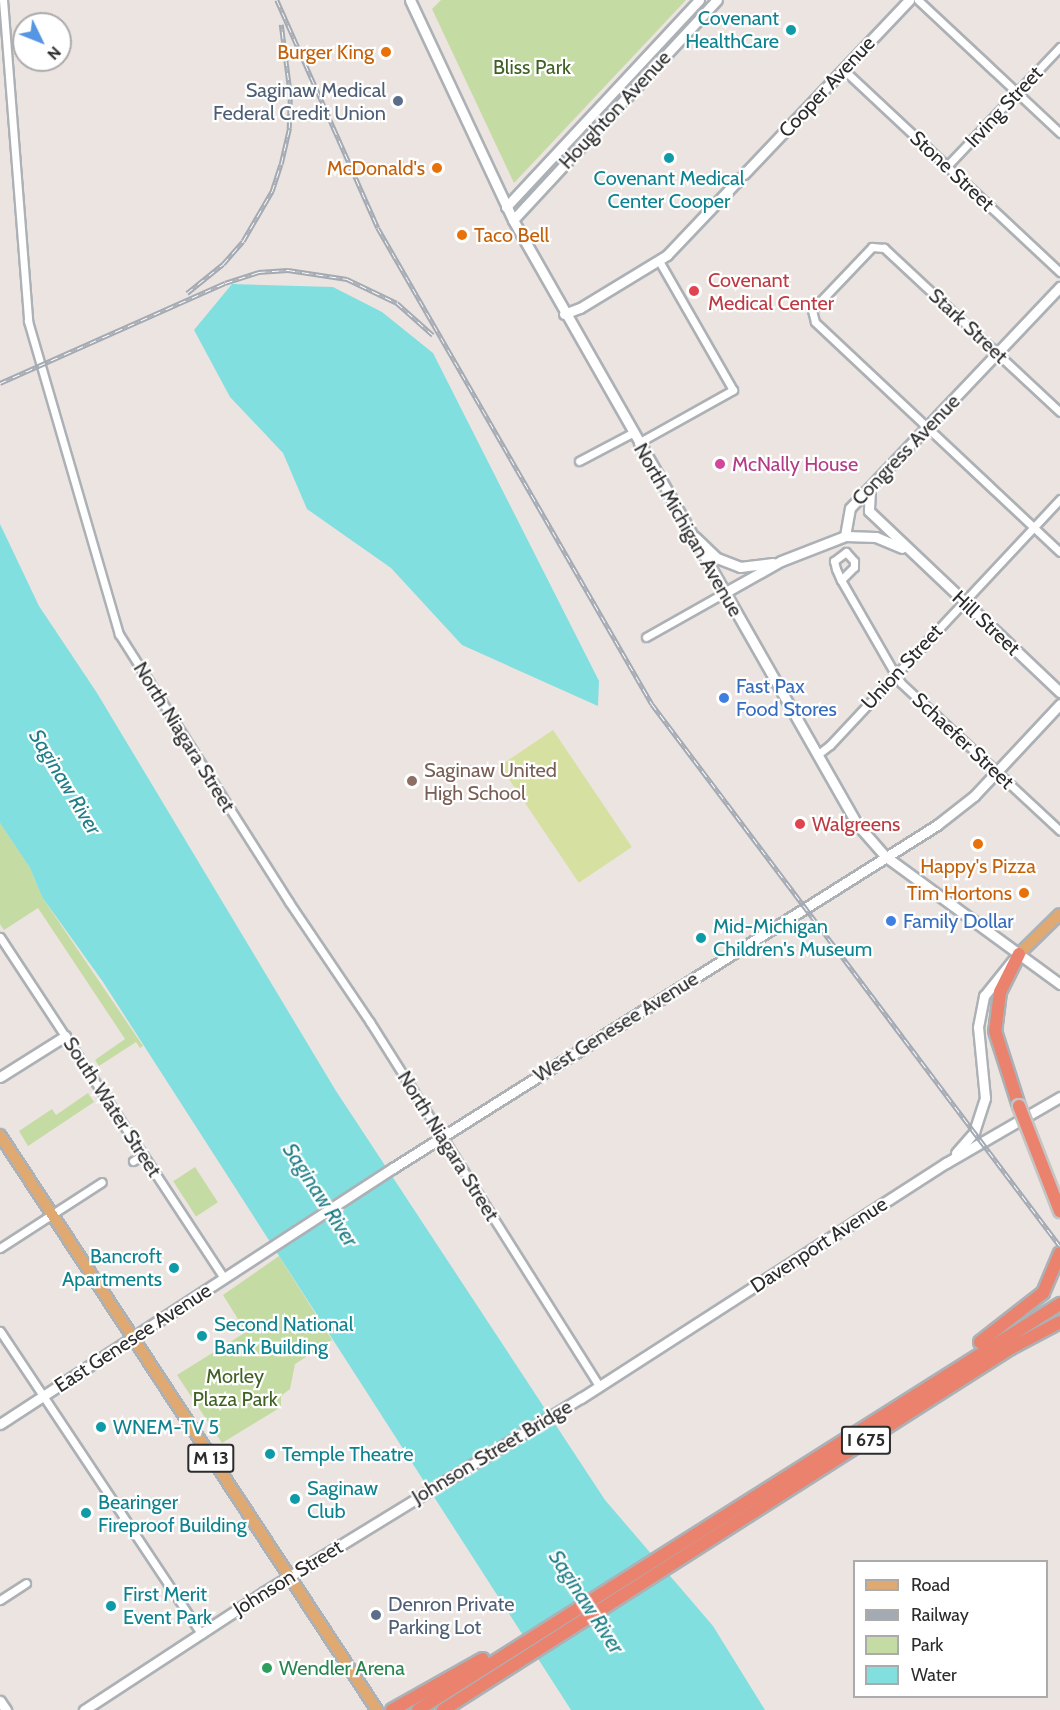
<!DOCTYPE html>
<style>
body{margin:0}
#map{position:relative;width:1060px;height:1710px;overflow:hidden;background:#ece4e0;font-family:Cabin,sans-serif}
div>[style]{position:absolute}
.green>*{inset:0;background:#c5dba4;transform-origin:0 0}
.pitch>*{inset:0;background:#d6e1a1;transform-origin:0 0}
.water>*{inset:0;background:#81dfe0}
.roads{filter:drop-shadow(2px 0 #acb1b6) drop-shadow(-2px 0 #acb1b6) drop-shadow(0 2px #acb1b6) drop-shadow(0 -2px #acb1b6)}
.street>*{height:7px;margin:-3.5px;padding:0 3.5px;transform-origin:3.5px;border-radius:3.5px;background:#fff}
.secondary>*{height:9px;margin:-4.5px;padding:0 4.5px;transform-origin:4.5px;border-radius:4.5px;background:#fff}
.primary>*{height:10px;margin:-5px;padding:0 5px;transform-origin:5px;border-radius:5px;background:#dfa971}
.highway>*{height:12px;margin:-6px;padding:0 6px;transform-origin:6px;border-radius:6px;background:#ea826d}
.rail>*{height:4.5px;margin-top:-2.25px;transform-origin:0;background:repeating-linear-gradient(90deg,#fff 0 7px,#a3aab3 0 14px);box-sizing:border-box;border-block:2px solid #a3aab3}
.bridges{filter:drop-shadow(2px 0 #c4c4c4) drop-shadow(-2px 0 #c4c4c4) drop-shadow(0 2px #c4c4c4) drop-shadow(0 -2px #c4c4c4)}
.highway-bridge>*{height:12px;margin:-6px;padding:0 6px;transform-origin:6px;border-radius:6px;background:#ea826d}
.dots>*{width:16px;height:16px;translate:-50% -50%;box-sizing:border-box;border:3px solid #fff;border-radius:50%}
span{translate:-50% -50%;white-space:nowrap;text-align:center;line-height:1.15;-webkit-text-stroke:4.5px #fff;paint-order:stroke}
.shield-label span{padding:2px 4px;background:#fff;border:2px solid;border-radius:4px;-webkit-text-stroke-width:0}
.shield-label{font-size:18px;color:#2c2c2c;font-weight:700}
.culture-label{font-size:20px;color:#0d838f}
.right{translate:-100% -50%;text-align:right}
.left{translate:0 -50%;text-align:left}
.food-label{font-size:20px;color:#c56008}
.park-label{font-size:20px;color:#406024}
.street-label{font-size:20px;color:#2c2c2c}
.service-label{font-size:20px;color:#4e5e75}
.health-label{font-size:20px;color:#be3a42}
.hotel-label{font-size:20px;color:#b23c85}
.shop-label{font-size:20px;color:#366cbe}
.education-label{font-size:20px;color:#785e54}
.leisure-label{font-size:20px;color:#27864d}
.water-label{font-size:21px;color:#1e7e87;font-style:italic}
.legend{position:absolute;left:853px;top:1560px;width:195px;height:138px;box-sizing:border-box;background:#fff;border:2px solid #ababab;margin:0;padding:8px 10px;list-style:none;font-size:18px;color:#2c2c2c}
.legend li{display:flex;align-items:center;gap:12px;height:30px}
.legend b{width:30px;border:2px solid #ababab}
.north{position:absolute;left:12px;top:12px;width:60px;height:60px;box-sizing:border-box;background:#fff;border:2px solid #ababab;border-radius:50%;rotate:133deg;font-size:16px;font-weight:700;line-height:24px;text-align:center;color:#2c2c2c}
.north::after{content:'';display:block;margin:auto;width:21px;height:27px;background:#5595e3;clip-path:polygon(50% 0,100% 100%,50% 72%,0 100%)}
</style>
<div id="map">
<div class="green">
<div style="clip-path:polygon(441px 0,686px 0,514px 183px,432px 9px)"></div>
<div style="clip-path:polygon(0 823px,30px 868px,42px 897px,143px 1046px,140px 1048px,136px 1042px,99px 1066px,95px 1060px,125px 1039px,38px 908px,4px 930px,0 924px)"></div>
<div style="clip-path:polygon(88px 1093px,94px 1102px,28px 1146px,19px 1131px,52px 1109px,56px 1115px)"></div>
<div style="left:195px;top:1167px;width:42px;height:26px;rotate:57deg"></div>
<div style="clip-path:polygon(279px 1256px,332px 1340px,295px 1364px,290px 1389px,281px 1396px,281px 1407px,222px 1443px,177px 1375px,246px 1332px,223px 1295px)"></div>
</div>
<div class="pitch">
<div style="left:553px;top:730px;width:141px;height:64px;rotate:56deg"></div>
</div>
<div class="water">
<div style="clip-path:polygon(232px 284px,333px 287px,382px 312px,433px 353px,599px 681px,598px 706px,462px 645px,391px 568px,307px 509px,283px 453px,230px 397px,194px 330px)"></div>
<div style="clip-path:polygon(0 524px,39px 606px,97px 693px,336px 1091px,605px 1500px,713px 1626px,765px 1710px,571px 1710px,103px 982px,42px 897px,30px 868px,0 823px)"></div>
</div>
<div class="roads">
<div class="street">
<div style="left:3px;top:0;width:322px;rotate:85.5deg"></div>
<div style="left:28px;top:321px;width:326px;rotate:73.8deg"></div>
<div style="left:119px;top:634px;width:317px;rotate:57.6deg"></div>
<div style="left:289px;top:902px;width:145px;rotate:56deg"></div>
<div style="left:370px;top:1022px;width:430px;rotate:57.8deg"></div>
<div style="left:918px;top:0;width:195px;rotate:43.1deg"></div>
<div style="left:844px;top:70px;width:296px;rotate:43.1deg"></div>
<div style="left:947px;top:166px;width:164px;rotate:-46.5deg"></div>
<div style="left:1060px;top:412px;width:241px;rotate:-137deg"></div>
<div style="left:884px;top:248px;width:12px;rotate:-175deg"></div>
<div style="left:872px;top:247px;width:87px;rotate:133.6deg"></div>
<div style="left:812px;top:310px;width:12px;rotate:76deg"></div>
<div style="left:815px;top:322px;width:336px;rotate:43.2deg"></div>
<div style="left:638px;top:443px;width:109px;rotate:-29.2deg"></div>
<div style="left:733px;top:390px;width:149px;rotate:-119.8deg"></div>
<div style="left:579px;top:461px;width:60px;rotate:-27.8deg"></div>
<div style="left:841px;top:580px;width:18px;rotate:-45deg"></div>
<div style="left:854px;top:567px;width:6px;rotate:-90deg"></div>
<div style="left:854px;top:561px;width:12px;rotate:-132deg"></div>
<div style="left:846px;top:552px;width:15px;rotate:143deg"></div>
<div style="left:834px;top:561px;width:8px;rotate:76deg"></div>
<div style="left:836px;top:569px;width:12px;rotate:66deg"></div>
<div style="left:841px;top:580px;width:108px;rotate:60.1deg"></div>
<div style="left:895px;top:674px;width:11px;rotate:56deg"></div>
<div style="left:901px;top:683px;width:217px;rotate:42.9deg"></div>
<div style="left:646px;top:637px;width:90px;rotate:-29.4deg"></div>
<div style="left:817px;top:755px;width:16px;rotate:-38deg"></div>
<div style="left:830px;top:745px;width:337px;rotate:-46.9deg"></div>
<div style="left:0;top:937px;width:408px;rotate:56.7deg"></div>
<div style="left:133px;top:1161px;width:12px;rotate:-31deg"></div>
<div style="left:0;top:1248px;width:121px;rotate:-32.9deg"></div>
<div style="left:0;top:1331px;width:364px;rotate:56.4deg"></div>
<div style="left:0;top:1600px;width:31px;rotate:-33deg"></div>
</div>
<div class="secondary">
<div style="left:410px;top:0;width:243px;rotate:64.9deg"></div>
<div style="left:513px;top:220px;width:695px;rotate:60.34deg"></div>
<div style="left:857px;top:824px;width:43px;rotate:48.8deg"></div>
<div style="left:885px;top:856px;width:217px;rotate:36.2deg"></div>
<div style="left:744px;top:174px;width:240px;rotate:-46.5deg"></div>
<div style="left:506px;top:207px;width:283px;rotate:-47deg"></div>
<div style="left:513px;top:220px;width:300px;rotate:-47.2deg"></div>
<div style="left:564px;top:314px;width:17px;rotate:-21deg"></div>
<div style="left:580px;top:308px;width:102px;rotate:-31.3deg"></div>
<div style="left:667px;top:255px;width:106px;rotate:-46.5deg"></div>
<div style="left:870px;top:490px;width:21px;rotate:93deg"></div>
<div style="left:869px;top:511px;width:263px;rotate:43.5deg"></div>
<div style="left:845px;top:536px;width:28px;rotate:-80deg"></div>
<div style="left:850px;top:508px;width:305px;rotate:-46.5deg"></div>
<div style="left:695px;top:537px;width:30px;rotate:44deg"></div>
<div style="left:717px;top:558px;width:25px;rotate:21deg"></div>
<div style="left:740px;top:567px;width:33px;rotate:-7deg"></div>
<div style="left:724px;top:593px;width:65px;rotate:-29.3deg"></div>
<div style="left:781px;top:561px;width:69px;rotate:-21.3deg"></div>
<div style="left:845px;top:536px;width:31px;rotate:2deg"></div>
<div style="left:876px;top:537px;width:28px;rotate:23deg"></div>
<div style="left:0;top:1077px;width:77px;rotate:-32.2deg"></div>
<div style="left:956px;top:1153px;width:28px;rotate:-49deg"></div>
<div style="left:974px;top:1132px;width:36px;rotate:-72deg"></div>
<div style="left:985px;top:1098px;width:71px;rotate:-95.6deg"></div>
<div style="left:978px;top:1027px;width:32px;rotate:-79deg"></div>
<div style="left:984px;top:996px;width:46px;rotate:-51.1deg"></div>
<div style="left:0;top:1424px;width:469px;rotate:-33.1deg"></div>
<div style="left:393px;top:1168px;width:643px;rotate:-32.23deg"></div>
<div style="left:937px;top:825px;width:47px;rotate:-38.1deg"></div>
<div style="left:974px;top:796px;width:126px;rotate:-46.9deg"></div>
<div style="left:0;top:1701px;width:11px;rotate:56deg"></div>
<div style="left:84px;top:1710px;width:215px;rotate:-33.2deg"></div>
<div style="left:264px;top:1592px;width:372px;rotate:-31.5deg"></div>
<div style="left:581px;top:1398px;width:434px;rotate:-32.8deg"></div>
<div style="left:946px;top:1163px;width:132px;rotate:-30.1deg"></div>
</div>
<div class="primary">
<div style="left:1019px;top:954px;width:57px;rotate:-44.3deg"></div>
<div style="left:0;top:1135px;width:688px;rotate:56.75deg"></div>
</div>
<div class="highway">
<div style="left:1019px;top:954px;width:42px;rotate:116.6deg"></div>
<div style="left:1000px;top:992px;width:39px;rotate:97deg"></div>
<div style="left:995px;top:1031px;width:79px;rotate:72.3deg"></div>
<div style="left:980px;top:1342px;width:80px;rotate:-37.9deg"></div>
<div style="left:1043px;top:1293px;width:43px;rotate:-67deg"></div>
<div style="left:392px;top:1710px;width:104px;rotate:-29.3deg"></div>
<div style="left:418px;top:1710px;width:760px;rotate:-32.31deg"></div>
<div style="left:443px;top:1710px;width:674px;rotate:-32.51deg"></div>
<div style="left:1011px;top:1348px;width:55px;rotate:-28deg"></div>
</div>
</div>
<div class="rail">
<div style="left:277px;top:0;width:249px;rotate:66.1deg"></div>
<div style="left:378px;top:228px;width:549px;rotate:60.07deg"></div>
<div style="left:652px;top:704px;width:678px;rotate:53.03deg"></div>
<div style="left:187px;top:293px;width:46px;rotate:-38.9deg"></div>
<div style="left:223px;top:264px;width:30px;rotate:-49deg"></div>
<div style="left:243px;top:241px;width:58px;rotate:-59.9deg"></div>
<div style="left:272px;top:191px;width:28px;rotate:-72deg"></div>
<div style="left:281px;top:164px;width:37px;rotate:-77deg"></div>
<div style="left:289px;top:128px;width:34px;rotate:-88deg"></div>
<div style="left:290px;top:94px;width:70px;rotate:-97.4deg"></div>
<div style="left:0;top:383px;width:246px;rotate:-24deg"></div>
<div style="left:225px;top:283px;width:35px;rotate:-18deg"></div>
<div style="left:258px;top:272px;width:30px;rotate:-4deg"></div>
<div style="left:288px;top:270px;width:60px;rotate:8.7deg"></div>
<div style="left:347px;top:279px;width:55px;rotate:25.6deg"></div>
<div style="left:397px;top:303px;width:48px;rotate:41.6deg"></div>
</div>
<div class="bridges">
<div class="highway-bridge">
<div style="left:1019px;top:1106px;width:113px;rotate:68.7deg"></div>
</div>
</div>
<div class="dots">
<div style="left:791px;top:30px;background:#0f9aa8"></div>
<div style="left:386px;top:52px;background:#e8710a"></div>
<div style="left:398px;top:101px;background:#5c6f8a"></div>
<div style="left:669px;top:158px;background:#0f9aa8"></div>
<div style="left:437px;top:168px;background:#e8710a"></div>
<div style="left:462px;top:235px;background:#e8710a"></div>
<div style="left:694px;top:291px;background:#e0444e"></div>
<div style="left:720px;top:464px;background:#d1479c"></div>
<div style="left:724px;top:698px;background:#3f7fe0"></div>
<div style="left:412px;top:781px;background:#8d6e63"></div>
<div style="left:800px;top:824px;background:#e0444e"></div>
<div style="left:978px;top:844px;background:#e8710a"></div>
<div style="left:1024px;top:893px;background:#e8710a"></div>
<div style="left:891px;top:921px;background:#3f7fe0"></div>
<div style="left:701px;top:938px;background:#0f9aa8"></div>
<div style="left:174px;top:1268px;background:#0f9aa8"></div>
<div style="left:202px;top:1336px;background:#0f9aa8"></div>
<div style="left:101px;top:1427px;background:#0f9aa8"></div>
<div style="left:270px;top:1454px;background:#0f9aa8"></div>
<div style="left:295px;top:1499px;background:#0f9aa8"></div>
<div style="left:86px;top:1513px;background:#0f9aa8"></div>
<div style="left:111px;top:1606px;background:#0f9aa8"></div>
<div style="left:376px;top:1615px;background:#5c6f8a"></div>
<div style="left:267px;top:1668px;background:#2e9e5b"></div>
</div>
<div class="shield-label">
<span style="left:866px;top:1440px">I 675</span>
<span style="left:211px;top:1458px">M 13</span>
</div>
<div class="culture-label">
<span class="right" style="left:779px;top:30px">Covenant<br>HealthCare</span>
<span style="left:669px;top:190px">Covenant Medical<br>Center Cooper</span>
<span class="left" style="left:713px;top:938px">Mid-Michigan<br>Children's Museum</span>
<span class="right" style="left:162px;top:1268px">Bancroft<br>Apartments</span>
<span class="left" style="left:214px;top:1336px">Second National<br>Bank Building</span>
<span class="left" style="left:113px;top:1427px">WNEM-TV 5</span>
<span class="left" style="left:282px;top:1454px">Temple Theatre</span>
<span class="left" style="left:307px;top:1500px">Saginaw<br>Club</span>
<span class="left" style="left:98px;top:1514px">Bearinger<br>Fireproof Building</span>
<span class="left" style="left:123px;top:1606px">First Merit<br>Event Park</span>
</div>
<div class="food-label">
<span class="right" style="left:374px;top:52px">Burger King</span>
<span class="right" style="left:425px;top:168px">McDonald's</span>
<span class="left" style="left:474px;top:235px">Taco Bell</span>
<span style="left:978px;top:866px">Happy's Pizza</span>
<span class="right" style="left:1012px;top:893px">Tim Hortons</span>
</div>
<div class="park-label">
<span style="left:532px;top:67px">Bliss Park</span>
<span style="left:235px;top:1388px">Morley<br>Plaza Park</span>
</div>
<div class="street-label">
<span style="left:827px;top:87px;rotate:-47deg">Cooper Avenue</span>
<span style="left:1004px;top:107px;rotate:-47deg">Irving Street</span>
<span style="left:615px;top:110px;rotate:-47deg">Houghton Avenue</span>
<span style="left:952px;top:171px;rotate:43deg">Stone Street</span>
<span style="left:968px;top:326px;rotate:43deg">Stark Street</span>
<span style="left:906px;top:450px;rotate:-46deg">Congress Avenue</span>
<span style="left:688px;top:530px;rotate:60deg">North Michigan Avenue</span>
<span style="left:986px;top:623px;rotate:43deg">Hill Street</span>
<span style="left:902px;top:667px;rotate:-47deg">Union Street</span>
<span style="left:184px;top:737px;rotate:58deg">North Niagara Street</span>
<span style="left:963px;top:741px;rotate:43deg">Schaefer Street</span>
<span style="left:616px;top:1027px;rotate:-32deg">West Genesee Avenue</span>
<span style="left:112px;top:1107px;rotate:57deg">South Water Street</span>
<span style="left:448px;top:1146px;rotate:58deg">North Niagara Street</span>
<span style="left:819px;top:1245px;rotate:-33deg">Davenport Avenue</span>
<span style="left:133px;top:1338px;rotate:-33deg">East Genesee Avenue</span>
<span style="left:492px;top:1452px;rotate:-31deg">Johnson Street Bridge</span>
<span style="left:288px;top:1578px;rotate:-32deg">Johnson Street</span>
</div>
<div class="service-label">
<span class="right" style="left:386px;top:102px">Saginaw Medical<br>Federal Credit Union</span>
<span class="left" style="left:388px;top:1616px">Denron Private<br>Parking Lot</span>
</div>
<div class="health-label">
<span class="left" style="left:708px;top:292px">Covenant<br>Medical Center</span>
<span class="left" style="left:812px;top:824px">Walgreens</span>
</div>
<div class="hotel-label">
<span class="left" style="left:732px;top:464px">McNally House</span>
</div>
<div class="shop-label">
<span class="left" style="left:736px;top:698px">Fast Pax<br>Food Stores</span>
<span class="left" style="left:903px;top:921px">Family Dollar</span>
</div>
<div class="education-label">
<span class="left" style="left:424px;top:782px">Saginaw United<br>High School</span>
</div>
<div class="leisure-label">
<span class="left" style="left:279px;top:1668px">Wendler Arena</span>
</div>
<div class="water-label">
<span style="left:65px;top:782px;rotate:59deg">Saginaw River</span>
<span style="left:320px;top:1195px;rotate:57deg">Saginaw River</span>
<span style="left:586px;top:1602px;rotate:57deg">Saginaw River</span>
</div>
<ul class="legend">
<li><b style="height:8px;background:#dfa971"></b>Road</li>
<li><b style="height:8px;background:#a3aab3"></b>Railway</li>
<li><b style="height:16px;background:#c5dba4"></b>Park</li>
<li><b style="height:16px;background:#81dfe0"></b>Water</li>
</ul>
<div class="north">N</div>
</div>
